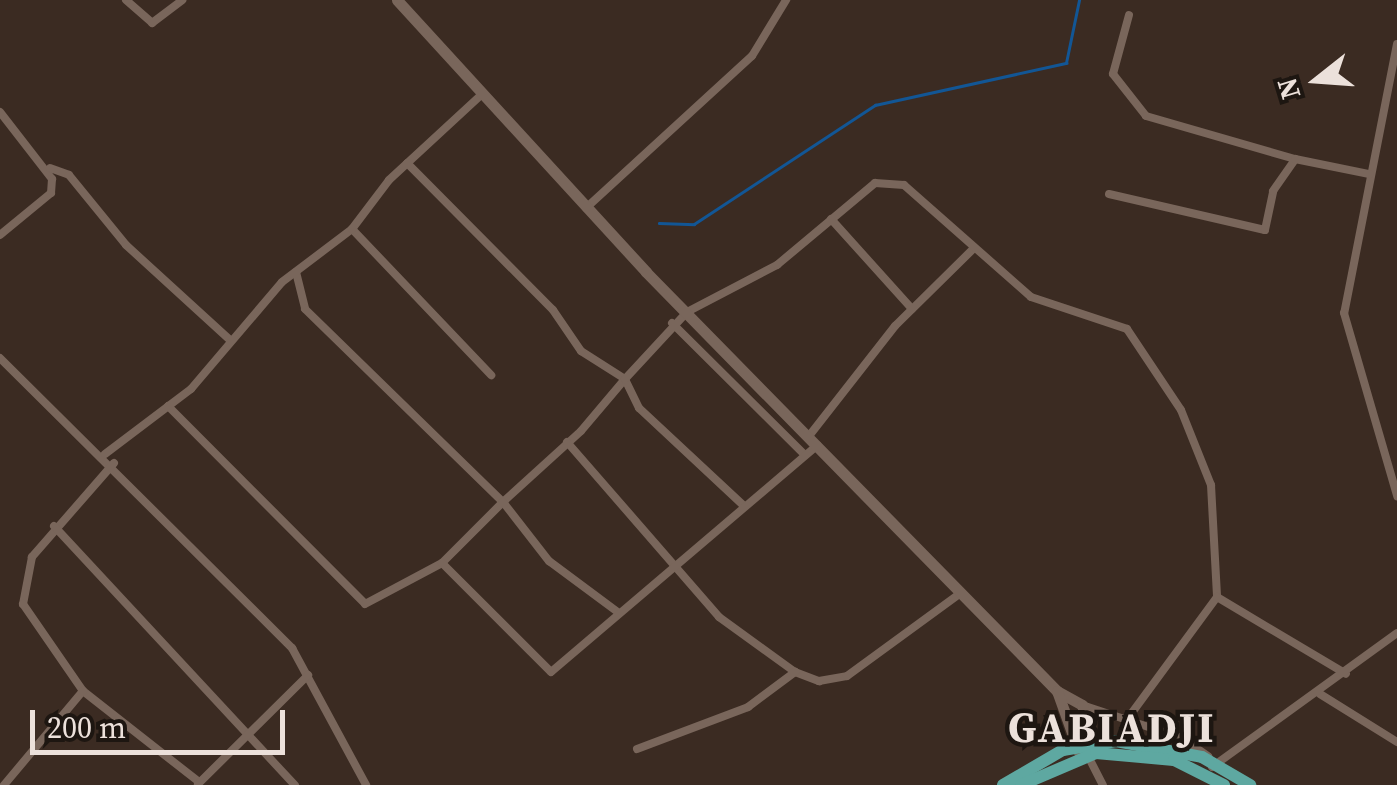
<!DOCTYPE html>
<style>
body{margin:0}
#map{position:relative;width:1397px;height:785px;overflow:hidden;background:#3b2b22;font-family:"Source Serif 4",serif}
div>[style]{position:absolute}
.stream>*{height:2.5px;margin:-1.25px;padding:0 1.25px;transform-origin:1.25px;border-radius:1.25px;background:#125695}
.street>*{height:8px;margin:-4px;padding:0 4px;transform-origin:4px;border-radius:4px;background:#79665b}
.secondary>*{height:11px;margin:-5.5px;padding:0 5.5px;transform-origin:5.5px;border-radius:5.5px;background:#79665b}
.primary>*{height:12px;margin:-6px;padding:0 6px;transform-origin:6px;border-radius:6px;background:#5ea8a1}
span{translate:-50% -50%;white-space:nowrap;text-align:center;line-height:1.15;-webkit-text-stroke:9px #1d1611;paint-order:stroke}
.district-label{font-size:42px;color:#ece1db;font-weight:700;letter-spacing:2.5px}
.north{position:absolute;left:1267px;top:30px;width:100px;height:100px;-webkit-text-stroke:8px #1d1611;paint-order:stroke;rotate:253deg;font-size:28px;font-weight:700;line-height:40px;text-align:center;color:#ece1db}
.north::after{content:'';display:block;margin:auto;width:35px;height:45px;background:#ece1db;clip-path:polygon(50% 0,100% 100%,50% 72%,0 100%)}
.scale{position:absolute;left:30px;top:710px;width:255px;height:45px;box-sizing:border-box;border:5px solid #ece1db;border-top:0;padding-left:12px;font-size:30px;line-height:35px;white-space:nowrap;color:#ece1db;-webkit-text-stroke:8px #1d1611;paint-order:stroke}
</style>
<div id="map">
<div class="stream">
<div style="left:659px;top:223px;width:35px;rotate:2deg"></div>
<div style="left:694px;top:224px;width:217px;rotate:-33.3deg"></div>
<div style="left:875px;top:105px;width:196px;rotate:-12.4deg"></div>
<div style="left:1066px;top:63px;width:64px;rotate:-78.3deg"></div>
</div>
<div class="street">
<div style="left:126px;top:0;width:35px;rotate:41deg"></div>
<div style="left:152px;top:23px;width:38px;rotate:-37deg"></div>
<div style="left:1129px;top:15px;width:61px;rotate:105.2deg"></div>
<div style="left:1113px;top:74px;width:53px;rotate:51.8deg"></div>
<div style="left:1146px;top:116px;width:155px;rotate:16.1deg"></div>
<div style="left:1397px;top:44px;width:274px;rotate:101.1deg"></div>
<div style="left:1344px;top:313px;width:191px;rotate:73.8deg"></div>
<div style="left:0;top:112px;width:85px;rotate:52.2deg"></div>
<div style="left:52px;top:179px;width:14px;rotate:94deg"></div>
<div style="left:51px;top:193px;width:66px;rotate:140.5deg"></div>
<div style="left:50px;top:168px;width:20px;rotate:20deg"></div>
<div style="left:69px;top:175px;width:90px;rotate:50.8deg"></div>
<div style="left:126px;top:245px;width:142px;rotate:42.4deg"></div>
<div style="left:1109px;top:194px;width:160px;rotate:13deg"></div>
<div style="left:1265px;top:230px;width:40px;rotate:-78deg"></div>
<div style="left:1273px;top:191px;width:39px;rotate:-55deg"></div>
<div style="left:1295px;top:159px;width:76px;rotate:11.5deg"></div>
<div style="left:586px;top:208px;width:225px;rotate:-42.5deg"></div>
<div style="left:752px;top:56px;width:66px;rotate:-58.7deg"></div>
<div style="left:831px;top:219px;width:121px;rotate:48deg"></div>
<div style="left:352px;top:229px;width:202px;rotate:46.4deg"></div>
<div style="left:296px;top:272px;width:38px;rotate:76deg"></div>
<div style="left:305px;top:309px;width:277px;rotate:44.3deg"></div>
<div style="left:503px;top:502px;width:105px;rotate:-42.3deg"></div>
<div style="left:581px;top:431px;width:68px;rotate:-49.8deg"></div>
<div style="left:625px;top:379px;width:52px;rotate:-147.5deg"></div>
<div style="left:581px;top:351px;width:50px;rotate:-124.3deg"></div>
<div style="left:553px;top:310px;width:207px;rotate:-134.8deg"></div>
<div style="left:672px;top:323px;width:186px;rotate:44.8deg"></div>
<div style="left:0;top:358px;width:412px;rotate:44.8deg"></div>
<div style="left:292px;top:648px;width:156px;rotate:61.6deg"></div>
<div style="left:168px;top:406px;width:279px;rotate:45.1deg"></div>
<div style="left:365px;top:604px;width:87px;rotate:-28deg"></div>
<div style="left:442px;top:563px;width:86px;rotate:-45deg"></div>
<div style="left:503px;top:502px;width:75px;rotate:52.1deg"></div>
<div style="left:549px;top:561px;width:87px;rotate:36.6deg"></div>
<div style="left:809px;top:436px;width:140px;rotate:-52deg"></div>
<div style="left:895px;top:326px;width:108px;rotate:-44.6deg"></div>
<div style="left:567px;top:442px;width:232px;rotate:49deg"></div>
<div style="left:719px;top:617px;width:94px;rotate:35.9deg"></div>
<div style="left:795px;top:672px;width:26px;rotate:21deg"></div>
<div style="left:819px;top:681px;width:28px;rotate:-10deg"></div>
<div style="left:847px;top:676px;width:142px;rotate:-36.1deg"></div>
<div style="left:105px;top:454px;width:108px;rotate:-37.1deg"></div>
<div style="left:191px;top:389px;width:140px;rotate:-49.6deg"></div>
<div style="left:282px;top:282px;width:88px;rotate:-37.1deg"></div>
<div style="left:352px;top:229px;width:61px;rotate:-52.9deg"></div>
<div style="left:389px;top:180px;width:124px;rotate:-42.7deg"></div>
<div style="left:114px;top:463px;width:125px;rotate:131.1deg"></div>
<div style="left:32px;top:557px;width:48px;rotate:100.8deg"></div>
<div style="left:23px;top:604px;width:106px;rotate:55.4deg"></div>
<div style="left:83px;top:691px;width:147px;rotate:38.1deg"></div>
<div style="left:743px;top:505px;width:142px;rotate:-137deg"></div>
<div style="left:639px;top:408px;width:32px;rotate:-116deg"></div>
<div style="left:625px;top:379px;width:91px;rotate:-47.2deg"></div>
<div style="left:687px;top:312px;width:102px;rotate:-27.6deg"></div>
<div style="left:777px;top:265px;width:128px;rotate:-39.9deg"></div>
<div style="left:875px;top:183px;width:29px;rotate:4deg"></div>
<div style="left:904px;top:185px;width:169px;rotate:41.4deg"></div>
<div style="left:1031px;top:297px;width:101px;rotate:18.4deg"></div>
<div style="left:1127px;top:329px;width:97px;rotate:56.3deg"></div>
<div style="left:1181px;top:410px;width:81px;rotate:68.2deg"></div>
<div style="left:1211px;top:485px;width:112px;rotate:86.9deg"></div>
<div style="left:1217px;top:597px;width:150px;rotate:126.3deg"></div>
<div style="left:54px;top:526px;width:354px;rotate:47.1deg"></div>
<div style="left:442px;top:563px;width:154px;rotate:45deg"></div>
<div style="left:551px;top:672px;width:350px;rotate:-40.4deg"></div>
<div style="left:1217px;top:597px;width:150px;rotate:30.8deg"></div>
<div style="left:1320px;top:694px;width:91px;rotate:31.9deg"></div>
<div style="left:1082px;top:705px;width:105px;rotate:18.3deg"></div>
<div style="left:1182px;top:738px;width:32px;rotate:35deg"></div>
<div style="left:637px;top:749px;width:119px;rotate:-20.7deg"></div>
<div style="left:748px;top:707px;width:59px;rotate:-36.7deg"></div>
<div style="left:1087px;top:754px;width:35px;rotate:63deg"></div>
<div style="left:1212px;top:767px;width:228px;rotate:-35.9deg"></div>
<div style="left:198px;top:784px;width:155px;rotate:-44.7deg"></div>
<div style="left:4px;top:785px;width:123px;rotate:-50deg"></div>
</div>
<div class="secondary">
<div style="left:397px;top:0;width:369px;rotate:47.5deg"></div>
<div style="left:646px;top:272px;width:587px;rotate:45.55deg"></div>
<div style="left:1057px;top:691px;width:29px;rotate:29deg"></div>
<div style="left:1082px;top:705px;width:50px;rotate:73.7deg"></div>
<div style="left:1057px;top:691px;width:65px;rotate:70.2deg"></div>
</div>
<div class="primary">
<div style="left:1003px;top:785px;width:69px;rotate:-30.3deg"></div>
<div style="left:1063px;top:750px;width:54px;rotate:-9.6deg"></div>
<div style="left:1116px;top:741px;width:87px;rotate:10.5deg"></div>
<div style="left:1202px;top:757px;width:56px;rotate:30.3deg"></div>
<div style="left:1021px;top:785px;width:82px;rotate:-23.1deg"></div>
<div style="left:1096px;top:753px;width:78px;rotate:5.1deg"></div>
<div style="left:1174px;top:760px;width:56px;rotate:26.6deg"></div>
</div>
<div class="district-label">
<span style="left:1112px;top:727px">GABIADJI</span>
</div>
<div class="north">N</div>
<div class="scale">200 m</div>
</div>
